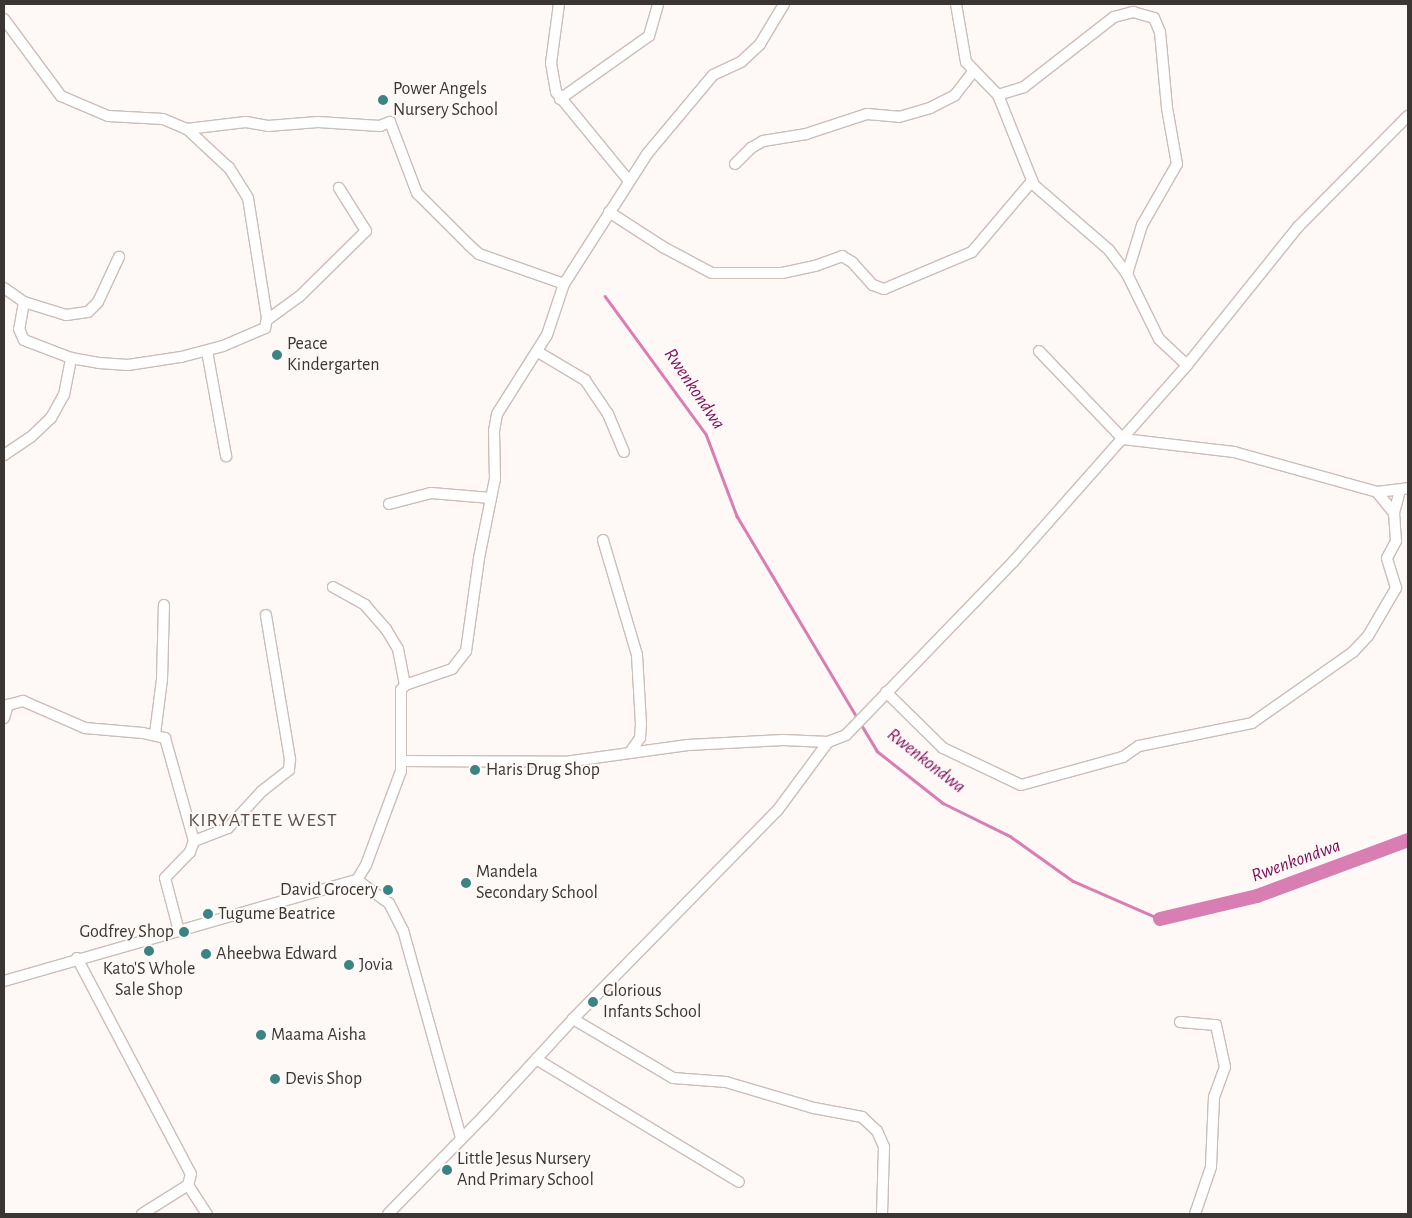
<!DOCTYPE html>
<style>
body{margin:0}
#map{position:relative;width:1412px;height:1218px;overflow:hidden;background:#fef9f6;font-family:"Alegreya Sans",sans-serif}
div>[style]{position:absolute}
.stream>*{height:2.5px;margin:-1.25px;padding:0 1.25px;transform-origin:1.25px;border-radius:1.25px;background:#d97eb2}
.river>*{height:14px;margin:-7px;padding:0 7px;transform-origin:7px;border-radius:7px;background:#d97eb2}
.roads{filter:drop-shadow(1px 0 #cbbeb8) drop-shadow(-1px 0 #cbbeb8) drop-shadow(0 1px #cbbeb8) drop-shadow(0 -1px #cbbeb8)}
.minor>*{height:10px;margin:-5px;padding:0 5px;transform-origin:5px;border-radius:5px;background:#fff}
.dots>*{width:14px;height:14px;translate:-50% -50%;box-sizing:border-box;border:2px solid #fef9f6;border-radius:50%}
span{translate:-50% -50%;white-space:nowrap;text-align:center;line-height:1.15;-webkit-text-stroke:4px #fef9f6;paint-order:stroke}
.poi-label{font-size:18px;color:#3b3634}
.left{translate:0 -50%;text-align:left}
.right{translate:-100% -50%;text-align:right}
.water-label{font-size:19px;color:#7e0f5b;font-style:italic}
.quarter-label{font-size:20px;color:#5e534e;letter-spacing:1px}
.frame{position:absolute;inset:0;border:5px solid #3b3634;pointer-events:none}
</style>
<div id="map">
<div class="stream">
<div style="left:605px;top:296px;width:171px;rotate:53.8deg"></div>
<div style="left:706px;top:434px;width:88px;rotate:69.3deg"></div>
<div style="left:737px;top:516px;width:234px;rotate:59.2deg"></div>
<div style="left:861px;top:724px;width:31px;rotate:59deg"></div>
<div style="left:877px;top:751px;width:84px;rotate:38.2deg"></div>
<div style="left:943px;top:803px;width:75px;rotate:26.2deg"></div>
<div style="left:1010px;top:836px;width:77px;rotate:35.5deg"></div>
<div style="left:1073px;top:881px;width:95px;rotate:23.6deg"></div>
</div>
<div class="river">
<div style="left:1160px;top:919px;width:100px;rotate:-13.3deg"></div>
<div style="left:1257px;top:896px;width:161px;rotate:-20.3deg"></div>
</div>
<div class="roads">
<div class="minor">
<div style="left:559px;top:4px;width:60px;rotate:97.7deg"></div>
<div style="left:551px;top:63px;width:29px;rotate:80deg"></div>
<div style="left:556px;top:92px;width:115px;rotate:50.6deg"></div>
<div style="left:956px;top:4px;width:59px;rotate:80.2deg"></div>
<div style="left:966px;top:62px;width:46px;rotate:45.9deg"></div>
<div style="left:998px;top:95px;width:97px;rotate:68.2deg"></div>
<div style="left:1034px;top:185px;width:99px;rotate:40.9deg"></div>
<div style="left:1109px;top:250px;width:30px;rotate:53deg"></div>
<div style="left:1127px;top:274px;width:72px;rotate:63.8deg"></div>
<div style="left:1159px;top:339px;width:38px;rotate:43deg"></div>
<div style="left:4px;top:19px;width:96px;rotate:53.5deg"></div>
<div style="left:61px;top:96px;width:51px;rotate:23.1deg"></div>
<div style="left:108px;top:116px;width:55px;rotate:3.1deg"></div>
<div style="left:163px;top:119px;width:26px;rotate:23deg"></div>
<div style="left:187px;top:129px;width:59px;rotate:-6.8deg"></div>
<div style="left:246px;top:122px;width:22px;rotate:10deg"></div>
<div style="left:268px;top:126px;width:50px;rotate:-4.6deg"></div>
<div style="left:318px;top:122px;width:62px;rotate:3.7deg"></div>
<div style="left:380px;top:126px;width:11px;rotate:-22deg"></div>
<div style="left:390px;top:122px;width:76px;rotate:69.2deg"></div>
<div style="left:417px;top:193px;width:74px;rotate:45deg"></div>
<div style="left:469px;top:245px;width:13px;rotate:42deg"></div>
<div style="left:479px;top:254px;width:90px;rotate:19.4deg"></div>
<div style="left:998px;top:95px;width:27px;rotate:-17deg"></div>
<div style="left:1024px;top:87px;width:114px;rotate:-37.9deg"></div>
<div style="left:1114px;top:17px;width:20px;rotate:-15deg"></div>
<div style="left:1133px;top:12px;width:22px;rotate:16deg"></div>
<div style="left:1154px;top:18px;width:15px;rotate:67deg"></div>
<div style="left:1160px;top:32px;width:76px;rotate:84.7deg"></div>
<div style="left:1167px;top:108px;width:57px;rotate:79.9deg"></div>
<div style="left:1177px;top:164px;width:70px;rotate:119.8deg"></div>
<div style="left:1142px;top:225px;width:51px;rotate:107deg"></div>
<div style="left:560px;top:99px;width:109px;rotate:-35.3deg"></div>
<div style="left:649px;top:36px;width:33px;rotate:-74deg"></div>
<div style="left:735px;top:164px;width:23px;rotate:-45deg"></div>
<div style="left:751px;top:148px;width:14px;rotate:-30deg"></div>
<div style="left:763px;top:141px;width:44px;rotate:-9.2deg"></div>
<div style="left:806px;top:134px;width:64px;rotate:-18.2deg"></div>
<div style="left:867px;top:114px;width:32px;rotate:5deg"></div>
<div style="left:899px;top:117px;width:32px;rotate:-16deg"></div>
<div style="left:930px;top:108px;width:28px;rotate:-27deg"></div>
<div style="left:955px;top:95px;width:29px;rotate:-52deg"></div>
<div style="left:609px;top:212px;width:64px;rotate:32.9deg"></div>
<div style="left:663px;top:247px;width:55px;rotate:28deg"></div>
<div style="left:712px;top:273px;width:70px"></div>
<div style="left:782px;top:273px;width:34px;rotate:-12deg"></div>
<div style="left:815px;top:266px;width:29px;rotate:-20deg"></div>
<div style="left:842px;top:256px;width:12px;rotate:31deg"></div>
<div style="left:852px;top:262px;width:31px;rotate:48deg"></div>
<div style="left:873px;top:285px;width:12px;rotate:20deg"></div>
<div style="left:884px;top:289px;width:95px;rotate:-22.8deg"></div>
<div style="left:972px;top:252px;width:93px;rotate:-49.8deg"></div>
<div style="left:4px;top:288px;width:24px;rotate:35deg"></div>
<div style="left:24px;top:302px;width:27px;rotate:100deg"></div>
<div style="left:19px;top:329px;width:12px;rotate:66deg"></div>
<div style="left:24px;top:340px;width:50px;rotate:21deg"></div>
<div style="left:71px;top:358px;width:28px;rotate:10deg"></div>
<div style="left:99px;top:363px;width:29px;rotate:4deg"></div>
<div style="left:128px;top:365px;width:54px;rotate:-8.6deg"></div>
<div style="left:181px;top:357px;width:43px;rotate:-14.7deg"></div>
<div style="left:223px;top:346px;width:46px;rotate:-23.2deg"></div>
<div style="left:265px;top:328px;width:10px;rotate:-79deg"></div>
<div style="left:267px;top:318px;width:121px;rotate:-99deg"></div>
<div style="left:248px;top:198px;width:36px;rotate:-122deg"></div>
<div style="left:229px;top:168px;width:57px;rotate:-137.1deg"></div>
<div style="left:24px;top:302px;width:44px;rotate:17.2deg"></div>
<div style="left:66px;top:315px;width:22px;rotate:-8deg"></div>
<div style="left:88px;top:312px;width:14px;rotate:-45deg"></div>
<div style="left:98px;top:302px;width:50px;rotate:-65deg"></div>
<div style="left:267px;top:320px;width:39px;rotate:-36deg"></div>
<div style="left:299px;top:297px;width:94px;rotate:-44.6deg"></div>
<div style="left:366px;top:231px;width:51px;rotate:-122.1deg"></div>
<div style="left:207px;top:351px;width:107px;rotate:79.7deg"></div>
<div style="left:1039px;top:351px;width:122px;rotate:46.3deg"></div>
<div style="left:1123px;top:439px;width:112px;rotate:6.7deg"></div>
<div style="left:1234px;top:452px;width:148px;rotate:15.6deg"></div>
<div style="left:1377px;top:492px;width:31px;rotate:-7deg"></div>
<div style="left:538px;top:352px;width:55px;rotate:30.8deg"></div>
<div style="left:585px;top:380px;width:41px;rotate:55.9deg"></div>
<div style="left:608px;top:414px;width:41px;rotate:67.2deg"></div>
<div style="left:4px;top:455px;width:32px;rotate:-34deg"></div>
<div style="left:31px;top:437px;width:28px;rotate:-44deg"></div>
<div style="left:51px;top:418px;width:26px;rotate:-61deg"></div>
<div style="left:64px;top:395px;width:38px;rotate:-79deg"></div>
<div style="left:1377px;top:492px;width:27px;rotate:51deg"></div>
<div style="left:389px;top:504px;width:43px;rotate:-14.7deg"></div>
<div style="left:431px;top:493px;width:60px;rotate:4.8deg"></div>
<div style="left:603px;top:540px;width:120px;rotate:73.5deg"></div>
<div style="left:637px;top:655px;width:69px;rotate:86.7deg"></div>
<div style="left:641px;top:724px;width:14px;rotate:94deg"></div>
<div style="left:640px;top:738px;width:16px;rotate:125deg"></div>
<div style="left:333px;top:587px;width:37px;rotate:29deg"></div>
<div style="left:365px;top:605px;width:32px;rotate:49deg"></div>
<div style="left:386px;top:629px;width:23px;rotate:59deg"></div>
<div style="left:398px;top:649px;width:37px;rotate:79deg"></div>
<div style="left:886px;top:692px;width:80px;rotate:44.5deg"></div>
<div style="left:943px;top:748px;width:86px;rotate:25.4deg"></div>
<div style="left:1021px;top:785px;width:106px;rotate:-15.4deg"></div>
<div style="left:1123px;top:757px;width:19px;rotate:-35deg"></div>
<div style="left:1139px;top:746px;width:115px;rotate:-11.5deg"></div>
<div style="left:1252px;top:723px;width:123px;rotate:-35.1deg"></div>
<div style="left:1353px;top:652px;width:22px;rotate:-47deg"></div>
<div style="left:1368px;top:636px;width:56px;rotate:-59.7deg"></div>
<div style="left:1396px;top:588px;width:31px;rotate:-107deg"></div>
<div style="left:1387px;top:558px;width:19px;rotate:-62deg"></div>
<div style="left:1396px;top:541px;width:28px;rotate:-94deg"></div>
<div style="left:1394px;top:513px;width:24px;rotate:-75deg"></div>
<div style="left:4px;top:718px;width:14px;rotate:-73deg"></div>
<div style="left:8px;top:705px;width:16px;rotate:-15deg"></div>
<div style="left:23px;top:701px;width:68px;rotate:23.5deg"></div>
<div style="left:85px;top:728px;width:58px;rotate:4.9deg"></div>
<div style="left:143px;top:733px;width:23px;rotate:13deg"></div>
<div style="left:165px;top:738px;width:107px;rotate:74.3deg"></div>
<div style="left:194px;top:841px;width:12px;rotate:110deg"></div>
<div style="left:190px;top:852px;width:36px;rotate:134deg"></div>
<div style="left:165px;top:878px;width:55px;rotate:75.2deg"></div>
<div style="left:155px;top:734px;width:55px;rotate:-82.7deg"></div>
<div style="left:162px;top:679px;width:74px;rotate:-88.5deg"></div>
<div style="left:401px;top:761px;width:71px;rotate:-90deg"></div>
<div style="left:401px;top:690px;width:6px;rotate:-51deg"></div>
<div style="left:405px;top:685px;width:50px;rotate:-18.8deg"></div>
<div style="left:452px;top:669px;width:23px;rotate:-52deg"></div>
<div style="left:466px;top:651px;width:94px;rotate:-82deg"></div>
<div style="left:479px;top:558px;width:81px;rotate:-78.6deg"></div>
<div style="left:495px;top:479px;width:48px;rotate:-91.2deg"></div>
<div style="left:494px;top:431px;width:17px;rotate:-80deg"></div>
<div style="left:497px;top:414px;width:93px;rotate:-57.7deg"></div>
<div style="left:547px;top:335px;width:54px;rotate:-71.6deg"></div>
<div style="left:564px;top:284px;width:154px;rotate:-57.4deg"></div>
<div style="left:647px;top:154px;width:103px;rotate:-50.1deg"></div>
<div style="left:713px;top:75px;width:31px;rotate:-25deg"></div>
<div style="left:741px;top:62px;width:26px;rotate:-43deg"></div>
<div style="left:760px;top:44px;width:47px;rotate:-59deg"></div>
<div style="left:194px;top:841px;width:36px;rotate:-21deg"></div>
<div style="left:228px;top:828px;width:50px;rotate:-47.4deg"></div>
<div style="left:262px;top:791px;width:34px;rotate:-38deg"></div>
<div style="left:289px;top:770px;width:11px;rotate:-85deg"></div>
<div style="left:290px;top:759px;width:146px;rotate:-99.5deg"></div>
<div style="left:357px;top:880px;width:39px;rotate:36deg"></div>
<div style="left:389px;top:903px;width:30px;rotate:63deg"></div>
<div style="left:403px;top:930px;width:216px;rotate:74.4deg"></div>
<div style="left:77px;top:958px;width:244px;rotate:62.2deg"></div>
<div style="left:191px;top:1174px;width:11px;rotate:105deg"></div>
<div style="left:188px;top:1185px;width:35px;rotate:57deg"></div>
<div style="left:4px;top:981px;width:367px;rotate:-16deg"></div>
<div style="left:357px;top:880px;width:17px;rotate:-59deg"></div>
<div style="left:366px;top:865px;width:100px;rotate:-69.6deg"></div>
<div style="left:401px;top:771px;width:10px;rotate:-90deg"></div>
<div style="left:401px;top:761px;width:164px;rotate:0.3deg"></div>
<div style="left:565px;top:762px;width:124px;rotate:-7.9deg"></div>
<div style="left:688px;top:745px;width:95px;rotate:-3deg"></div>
<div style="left:783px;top:740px;width:45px;rotate:2.5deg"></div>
<div style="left:573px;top:1019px;width:116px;rotate:30.5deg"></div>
<div style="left:673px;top:1078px;width:53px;rotate:4.3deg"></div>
<div style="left:726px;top:1082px;width:92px;rotate:16.5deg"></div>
<div style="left:814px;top:1108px;width:49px;rotate:10.6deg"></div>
<div style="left:862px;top:1117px;width:21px;rotate:43deg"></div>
<div style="left:877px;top:1131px;width:17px;rotate:66deg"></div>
<div style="left:884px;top:1147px;width:67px;rotate:91.7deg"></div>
<div style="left:1180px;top:1022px;width:36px;rotate:5deg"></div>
<div style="left:1216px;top:1025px;width:43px;rotate:77.9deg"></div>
<div style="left:1225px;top:1067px;width:32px;rotate:110deg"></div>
<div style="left:1214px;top:1097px;width:70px;rotate:92.5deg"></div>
<div style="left:1211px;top:1167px;width:50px;rotate:108.8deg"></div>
<div style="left:536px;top:1059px;width:237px;rotate:31.2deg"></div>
<div style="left:142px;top:1214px;width:54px;rotate:-32.2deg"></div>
<div style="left:388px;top:1214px;width:136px;rotate:-45.6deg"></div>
<div style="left:483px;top:1117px;width:133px;rotate:-47.4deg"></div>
<div style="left:573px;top:1019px;width:291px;rotate:-45.6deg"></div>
<div style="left:777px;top:811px;width:86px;rotate:-53.5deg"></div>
<div style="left:828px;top:742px;width:19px;rotate:-21deg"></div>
<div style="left:846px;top:735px;width:240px;rotate:-46deg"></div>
<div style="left:1013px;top:562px;width:263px;rotate:-48.5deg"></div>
<div style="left:1187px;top:365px;width:177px;rotate:-51.2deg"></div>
<div style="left:1298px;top:227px;width:156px;rotate:-45.3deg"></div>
</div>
</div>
<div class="dots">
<div style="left:383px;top:100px;background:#3c8484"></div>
<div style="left:277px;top:355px;background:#3c8484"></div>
<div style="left:475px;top:770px;background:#3c8484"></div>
<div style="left:466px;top:883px;background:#3c8484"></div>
<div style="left:388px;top:890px;background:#3c8484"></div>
<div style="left:208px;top:914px;background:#3c8484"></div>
<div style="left:184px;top:932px;background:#3c8484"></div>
<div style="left:149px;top:951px;background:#3c8484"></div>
<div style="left:206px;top:954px;background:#3c8484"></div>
<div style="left:349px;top:965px;background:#3c8484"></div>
<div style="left:593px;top:1002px;background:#3c8484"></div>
<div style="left:261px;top:1035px;background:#3c8484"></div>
<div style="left:275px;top:1079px;background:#3c8484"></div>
<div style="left:447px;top:1170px;background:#3c8484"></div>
</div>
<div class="poi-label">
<span class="left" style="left:393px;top:100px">Power Angels<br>Nursery School</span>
<span class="left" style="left:287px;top:355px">Peace<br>Kindergarten</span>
<span class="left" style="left:486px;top:770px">Haris Drug Shop</span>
<span class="left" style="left:476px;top:883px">Mandela<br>Secondary School</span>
<span class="right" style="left:378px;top:890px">David Grocery</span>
<span class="left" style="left:218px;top:914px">Tugume Beatrice</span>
<span class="right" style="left:174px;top:932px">Godfrey Shop</span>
<span class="left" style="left:216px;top:954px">Aheebwa Edward</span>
<span class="left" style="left:359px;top:965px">Jovia</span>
<span style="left:149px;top:980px">Kato'S Whole<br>Sale Shop</span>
<span class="left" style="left:603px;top:1002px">Glorious<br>Infants School</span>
<span class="left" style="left:271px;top:1035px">Maama Aisha</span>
<span class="left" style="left:285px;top:1079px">Devis Shop</span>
<span class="left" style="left:457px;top:1170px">Little Jesus Nursery<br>And Primary School</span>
</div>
<div class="water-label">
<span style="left:694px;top:389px;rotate:56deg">Rwenkondwa</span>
<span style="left:926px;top:761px;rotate:38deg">Rwenkondwa</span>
<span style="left:1296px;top:861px;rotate:-20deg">Rwenkondwa</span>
</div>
<div class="quarter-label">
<span style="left:263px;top:820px">KIRYATETE WEST</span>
</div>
<div class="frame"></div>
</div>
